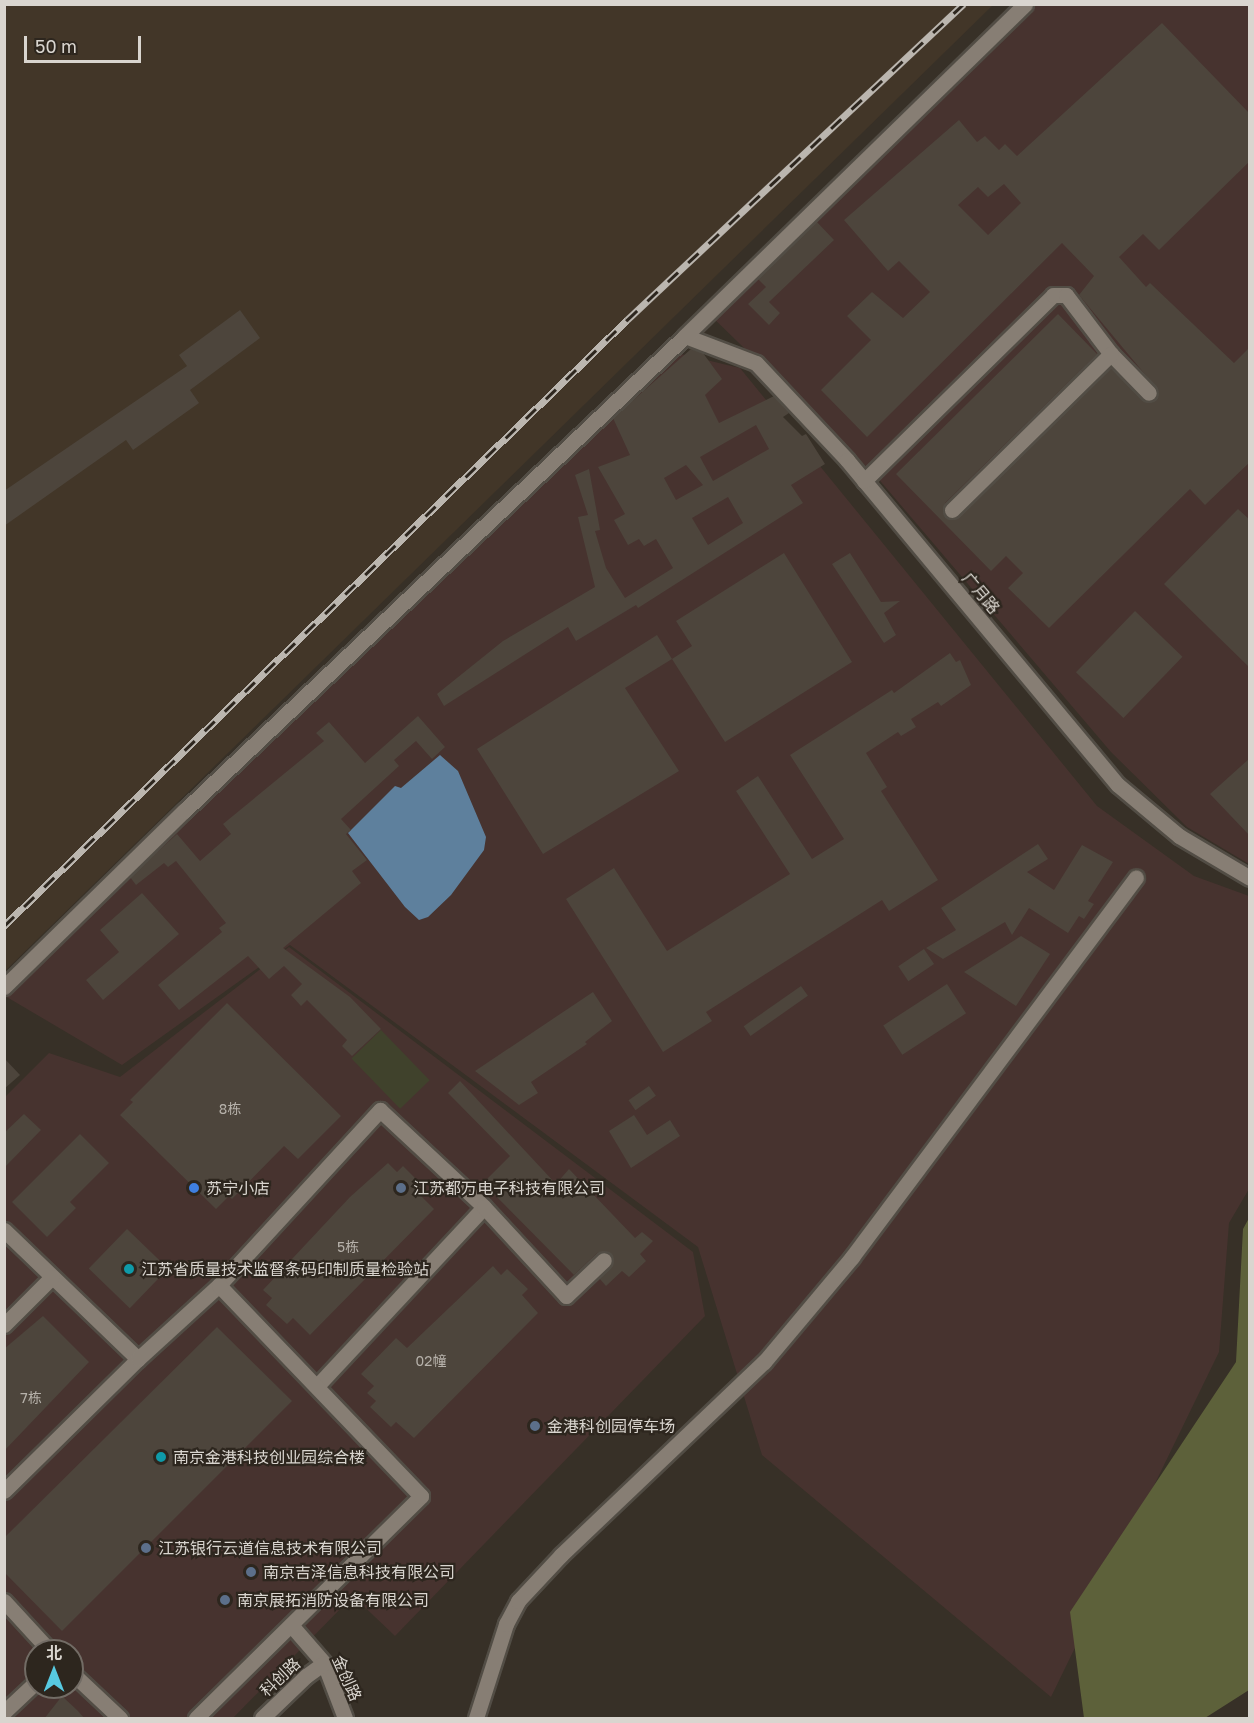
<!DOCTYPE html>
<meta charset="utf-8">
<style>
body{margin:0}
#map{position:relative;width:1254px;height:1723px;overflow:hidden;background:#373027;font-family:"Golos Text","Noto Sans SC",sans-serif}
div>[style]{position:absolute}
.commercial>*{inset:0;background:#47332f}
.built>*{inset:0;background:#423628}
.green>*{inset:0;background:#40422c;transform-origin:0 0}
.forest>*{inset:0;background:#5d613a}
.water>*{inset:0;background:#5e809d}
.building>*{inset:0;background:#4d453c;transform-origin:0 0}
.roads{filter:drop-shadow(2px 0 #524d45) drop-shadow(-2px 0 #524d45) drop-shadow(0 2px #524d45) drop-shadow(0 -2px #524d45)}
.minor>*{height:15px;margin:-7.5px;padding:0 7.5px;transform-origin:7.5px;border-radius:7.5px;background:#877e74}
.rail>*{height:7px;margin-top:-3.5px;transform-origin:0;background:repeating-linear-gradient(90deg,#2d261e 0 14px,#bbb6af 0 28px);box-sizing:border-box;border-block:2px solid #bbb6af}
.dots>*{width:16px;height:16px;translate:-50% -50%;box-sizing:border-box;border:3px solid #2d261e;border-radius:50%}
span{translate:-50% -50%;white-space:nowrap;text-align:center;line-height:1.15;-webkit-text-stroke:4.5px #2d261e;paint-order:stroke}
.number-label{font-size:14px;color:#b6b1aa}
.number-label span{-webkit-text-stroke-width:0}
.street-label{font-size:16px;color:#d9d5cf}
.poi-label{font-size:16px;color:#d9d5cf}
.left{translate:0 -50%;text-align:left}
.frame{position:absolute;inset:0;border:6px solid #d9d5cf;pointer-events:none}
.north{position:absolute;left:24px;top:1639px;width:60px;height:60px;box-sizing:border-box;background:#2d261e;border:2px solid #726c65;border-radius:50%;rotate:0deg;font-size:16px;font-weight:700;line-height:24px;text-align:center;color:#d9d5cf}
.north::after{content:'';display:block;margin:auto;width:21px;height:27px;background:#57c9e1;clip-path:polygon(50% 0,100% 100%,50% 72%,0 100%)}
.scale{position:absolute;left:24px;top:36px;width:117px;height:27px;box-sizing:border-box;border:3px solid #d9d5cf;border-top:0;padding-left:8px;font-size:18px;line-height:21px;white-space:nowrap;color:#d9d5cf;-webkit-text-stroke:4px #2d261e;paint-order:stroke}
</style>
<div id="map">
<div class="commercial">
<div style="clip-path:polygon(1026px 5px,1249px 5px,1249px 864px,1187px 827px,1111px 752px,876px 476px,709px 314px)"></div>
<div style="clip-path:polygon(681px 354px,740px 368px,1097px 806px,1194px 876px,1249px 896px,1249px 1189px,1229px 1223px,1219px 1352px,1051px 1697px,762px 1455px,698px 1247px,290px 945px,122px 1065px,5px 996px,5px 990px,414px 595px)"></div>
<div style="clip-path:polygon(evenodd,289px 947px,693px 1252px,705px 1316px,395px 1636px,353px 1596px,233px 1718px,5px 1718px,5px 1097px,49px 1053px,120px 1077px,289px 947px,36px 1651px,72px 1651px,72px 1687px,36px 1687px,36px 1651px)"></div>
</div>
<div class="built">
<div style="clip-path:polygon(5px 5px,993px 5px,5px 971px)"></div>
</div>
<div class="green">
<div style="left:381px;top:1030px;width:70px;height:41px;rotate:46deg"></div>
</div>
<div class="forest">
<div style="clip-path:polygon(1249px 1218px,1249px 1690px,1205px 1718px,1084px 1718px,1070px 1612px,1236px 1362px,1243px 1229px)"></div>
</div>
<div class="water">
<div style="clip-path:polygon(440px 755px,458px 771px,486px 837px,484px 850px,451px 895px,428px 917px,419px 920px,405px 907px,348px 833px,395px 786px,401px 788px)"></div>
</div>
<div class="building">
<div style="clip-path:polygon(evenodd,1162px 23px,1250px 114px,1250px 161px,1159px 250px,1143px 234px,1119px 257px,1146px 287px,1150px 283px,1234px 363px,1250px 347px,1250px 462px,1205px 505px,1190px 489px,1049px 628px,1008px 588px,1023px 573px,1006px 556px,991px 571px,896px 474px,1058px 314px,1097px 354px,945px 503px,946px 517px,959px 517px,1111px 368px,1146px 402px,1156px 400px,1158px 390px,1079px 295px,1094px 276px,1062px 243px,867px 437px,821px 390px,871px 340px,847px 316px,872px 292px,903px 318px,930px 292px,899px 261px,888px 271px,844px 220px,959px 120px,977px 142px,985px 136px,999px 150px,1005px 144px,1017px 156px,1162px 23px,1004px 184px,1021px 203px,988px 235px,958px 205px,978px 187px,988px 197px,1004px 184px)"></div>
<div style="clip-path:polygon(816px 221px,834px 240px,769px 302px,780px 313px,769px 325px,748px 304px,766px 287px,758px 279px)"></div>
<div style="clip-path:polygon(240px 310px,260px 338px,190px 390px,199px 403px,133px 450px,126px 440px,4px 526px,4px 491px,187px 366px,179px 355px)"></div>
<div style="clip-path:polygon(evenodd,691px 349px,703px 353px,722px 379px,705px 395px,719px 423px,774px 396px,789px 413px,783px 417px,802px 436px,806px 434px,825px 464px,791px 485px,803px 503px,638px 608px,636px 605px,576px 641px,568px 627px,444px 706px,437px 694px,503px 641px,595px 587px,578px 517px,588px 515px,575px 475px,589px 469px,600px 530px,595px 531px,606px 568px,625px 598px,673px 568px,656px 539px,644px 546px,639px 539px,628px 545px,614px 520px,625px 514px,598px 467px,630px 455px,613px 418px,691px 349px,756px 425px,769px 449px,713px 481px,700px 457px,756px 425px,691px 349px,686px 465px,703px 485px,676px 500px,664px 478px,686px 465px,691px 349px,728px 497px,743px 523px,708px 545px,692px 518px,728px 497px)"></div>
<div style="clip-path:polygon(1238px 509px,1250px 520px,1250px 668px,1164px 584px)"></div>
<div style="clip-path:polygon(784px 553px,852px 662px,725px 742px,672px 659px,692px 646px,676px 621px)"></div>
<div style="clip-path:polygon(850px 553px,881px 602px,900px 601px,884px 613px,896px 635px,884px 643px,832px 564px)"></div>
<div style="left:1135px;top:611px;width:66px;height:85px;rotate:44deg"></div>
<div style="clip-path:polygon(657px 635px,672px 659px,625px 688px,679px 771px,543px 854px,477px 749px)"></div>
<div style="clip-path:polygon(950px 653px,956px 662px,960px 660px,971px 685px,941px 706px,938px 702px,911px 719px,916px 727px,901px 736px,898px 732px,866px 753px,887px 787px,881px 791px,938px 880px,889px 911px,882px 900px,706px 1012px,712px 1021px,663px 1052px,566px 899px,614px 868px,667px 951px,790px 874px,736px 791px,758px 776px,812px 859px,844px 839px,790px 755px,892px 690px,894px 693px)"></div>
<div style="clip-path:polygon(418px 716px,445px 747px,432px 759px,416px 741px,394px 760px,399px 766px,341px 819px,351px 830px,346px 834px,367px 860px,352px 871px,361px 883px,283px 948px,350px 997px,381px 1029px,352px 1056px,342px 1046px,347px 1040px,307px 1000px,301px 1006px,291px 995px,302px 984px,284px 966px,269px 979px,248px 956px,179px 1010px,158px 985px,222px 932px,219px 928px,226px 923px,176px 861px,168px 867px,164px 863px,136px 885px,130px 877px,177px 834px,200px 861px,231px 834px,223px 824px,324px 741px,316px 733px,329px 722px,365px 763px)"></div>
<div style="clip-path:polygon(1250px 758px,1250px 836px,1210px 794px)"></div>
<div style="clip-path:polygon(1038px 844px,1048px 859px,1027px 872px,1054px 890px,1082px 845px,1113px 862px,1088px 901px,1094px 904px,1084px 919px,1079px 916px,1068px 933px,1029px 908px,1012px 935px,1005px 922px,943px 959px,926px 948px,956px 930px,941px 908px)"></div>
<div style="clip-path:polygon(142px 893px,179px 934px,103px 1000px,86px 980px,119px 952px,100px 930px)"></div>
<div style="clip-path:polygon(1021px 936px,1050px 954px,1016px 1006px,964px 972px)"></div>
<div style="left:924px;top:949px;width:18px;height:31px;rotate:56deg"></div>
<div style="left:947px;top:984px;width:35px;height:76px;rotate:57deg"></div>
<div style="left:801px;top:986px;width:12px;height:70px;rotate:55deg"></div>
<div style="clip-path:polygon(593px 992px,612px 1021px,585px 1042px,587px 1044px,531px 1082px,538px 1093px,519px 1105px,475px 1071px)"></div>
<div style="clip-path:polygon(227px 1003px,341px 1116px,298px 1159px,284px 1146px,232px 1199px,229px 1196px,216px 1209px,120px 1115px,133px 1102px,130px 1100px)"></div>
<div style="clip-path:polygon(4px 1058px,20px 1075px,4px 1089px)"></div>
<div style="clip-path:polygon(460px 1081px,556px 1184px,569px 1169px,635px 1238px,642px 1232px,653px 1241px,640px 1254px,646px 1261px,629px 1277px,622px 1271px,606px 1286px,599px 1278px,613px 1262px,606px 1251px,597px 1253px,574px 1275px,483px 1183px,510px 1156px,448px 1093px)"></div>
<div style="left:649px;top:1086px;width:12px;height:25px;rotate:55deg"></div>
<div style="clip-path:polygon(24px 1114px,41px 1130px,4px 1168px,4px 1133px)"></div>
<div style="clip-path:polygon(634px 1115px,647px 1135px,670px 1120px,680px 1136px,631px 1168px,609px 1131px)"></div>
<div style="clip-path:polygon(80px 1134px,109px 1163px,70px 1202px,76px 1208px,47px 1237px,12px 1202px)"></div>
<div style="clip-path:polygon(388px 1163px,397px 1172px,403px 1166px,423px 1186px,417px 1192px,434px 1209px,310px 1335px,293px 1318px,287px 1324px,266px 1305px,272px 1298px,263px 1290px,350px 1197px)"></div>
<div style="left:127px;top:1229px;width:57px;height:55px;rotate:44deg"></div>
<div style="clip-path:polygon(493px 1266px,501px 1275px,507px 1269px,528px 1289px,522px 1295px,538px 1313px,414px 1438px,396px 1422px,391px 1427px,370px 1407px,376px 1401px,367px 1393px,374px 1386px,361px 1374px,396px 1338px,407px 1348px)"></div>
<div style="clip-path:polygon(43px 1316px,89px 1362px,4px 1451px,4px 1349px)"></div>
<div style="clip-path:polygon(217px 1327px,292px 1401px,62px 1631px,4px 1572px,4px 1538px)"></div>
<div style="clip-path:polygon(62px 1696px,78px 1711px,85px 1719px,44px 1719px)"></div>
</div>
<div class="roads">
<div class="minor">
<div style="left:685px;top:336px;width:76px;rotate:20.8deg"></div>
<div style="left:756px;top:363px;width:133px;rotate:46.8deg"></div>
<div style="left:847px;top:460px;width:423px;rotate:50.2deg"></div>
<div style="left:1118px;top:785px;width:80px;rotate:39.9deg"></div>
<div style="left:1179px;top:836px;width:82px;rotate:30.6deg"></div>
<div style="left:864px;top:481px;width:265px;rotate:-44.5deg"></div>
<div style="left:1053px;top:295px;width:13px"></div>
<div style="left:1066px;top:295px;width:74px;rotate:52.7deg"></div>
<div style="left:1111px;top:354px;width:54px;rotate:45.7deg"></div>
<div style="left:952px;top:510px;width:223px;rotate:-44.5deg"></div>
<div style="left:4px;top:987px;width:252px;rotate:-44.4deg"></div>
<div style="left:184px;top:811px;width:690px;rotate:-43.47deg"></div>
<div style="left:685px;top:336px;width:475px;rotate:-44.3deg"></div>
<div style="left:4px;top:1230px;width:186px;rotate:43.9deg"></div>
<div style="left:4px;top:1325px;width:68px;rotate:-45deg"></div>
<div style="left:318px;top:1385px;width:243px;rotate:-47deg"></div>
<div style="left:4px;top:1491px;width:188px;rotate:-44.6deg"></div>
<div style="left:138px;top:1359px;width:110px;rotate:-42.4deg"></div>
<div style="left:219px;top:1285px;width:238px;rotate:-47.4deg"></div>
<div style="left:380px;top:1110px;width:142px;rotate:43deg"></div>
<div style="left:484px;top:1207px;width:121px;rotate:47.3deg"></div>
<div style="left:566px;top:1296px;width:52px;rotate:-43.5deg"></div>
<div style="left:4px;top:1601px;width:68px;rotate:47.4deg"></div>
<div style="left:291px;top:1625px;width:50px;rotate:49deg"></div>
<div style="left:324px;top:1663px;width:59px;rotate:69.1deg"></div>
<div style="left:72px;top:1673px;width:66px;rotate:43.2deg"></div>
<div style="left:4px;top:1712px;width:44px;rotate:-43.2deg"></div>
<div style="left:196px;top:1718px;width:316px;rotate:-44.6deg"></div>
<div style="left:421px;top:1496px;width:292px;rotate:-133.8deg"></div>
<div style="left:262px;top:1718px;width:61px;rotate:-43.7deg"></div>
<div style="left:306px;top:1676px;width:22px;rotate:-36deg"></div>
<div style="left:476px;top:1718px;width:99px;rotate:-72.3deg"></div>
<div style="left:506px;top:1624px;width:26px;rotate:-62deg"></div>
<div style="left:518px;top:1601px;width:63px;rotate:-46.9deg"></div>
<div style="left:561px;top:1555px;width:280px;rotate:-43.6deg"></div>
<div style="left:764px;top:1362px;width:137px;rotate:-50deg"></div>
<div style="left:852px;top:1257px;width:474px;rotate:-53.2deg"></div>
</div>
</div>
<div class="rail">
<div style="left:4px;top:926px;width:869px;rotate:-44.21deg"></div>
<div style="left:627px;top:320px;width:462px;rotate:-43.2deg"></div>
</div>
<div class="dots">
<div style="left:194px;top:1188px;background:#3f7fe0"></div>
<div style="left:401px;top:1188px;background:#5c6f8a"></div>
<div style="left:129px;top:1269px;background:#0f9aa8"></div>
<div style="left:535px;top:1426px;background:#5c6f8a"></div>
<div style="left:161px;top:1457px;background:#0f9aa8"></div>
<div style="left:146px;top:1548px;background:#5c6f8a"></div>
<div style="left:251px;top:1572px;background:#5c6f8a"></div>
<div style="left:225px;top:1600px;background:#5c6f8a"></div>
</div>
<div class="number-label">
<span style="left:230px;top:1109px">8栋</span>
<span style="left:348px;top:1247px">5栋</span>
<span style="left:431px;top:1361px">02幢</span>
<span style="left:31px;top:1398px">7栋</span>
</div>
<div class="street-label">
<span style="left:981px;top:593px;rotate:50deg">广月路</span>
<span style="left:280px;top:1677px;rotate:-43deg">科创路</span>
<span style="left:347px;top:1678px;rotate:66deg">金创路</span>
</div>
<div class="poi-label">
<span class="left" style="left:206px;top:1188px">苏宁小店</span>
<span class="left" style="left:413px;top:1188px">江苏都万电子科技有限公司</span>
<span class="left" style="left:141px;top:1269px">江苏省质量技术监督条码印制质量检验站</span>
<span class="left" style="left:547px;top:1426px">金港科创园停车场</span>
<span class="left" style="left:173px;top:1457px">南京金港科技创业园综合楼</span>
<span class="left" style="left:158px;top:1548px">江苏银行云道信息技术有限公司</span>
<span class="left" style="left:263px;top:1572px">南京吉泽信息科技有限公司</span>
<span class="left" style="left:237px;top:1600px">南京展拓消防设备有限公司</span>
</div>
<div class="frame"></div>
<div class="north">北</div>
<div class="scale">50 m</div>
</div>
